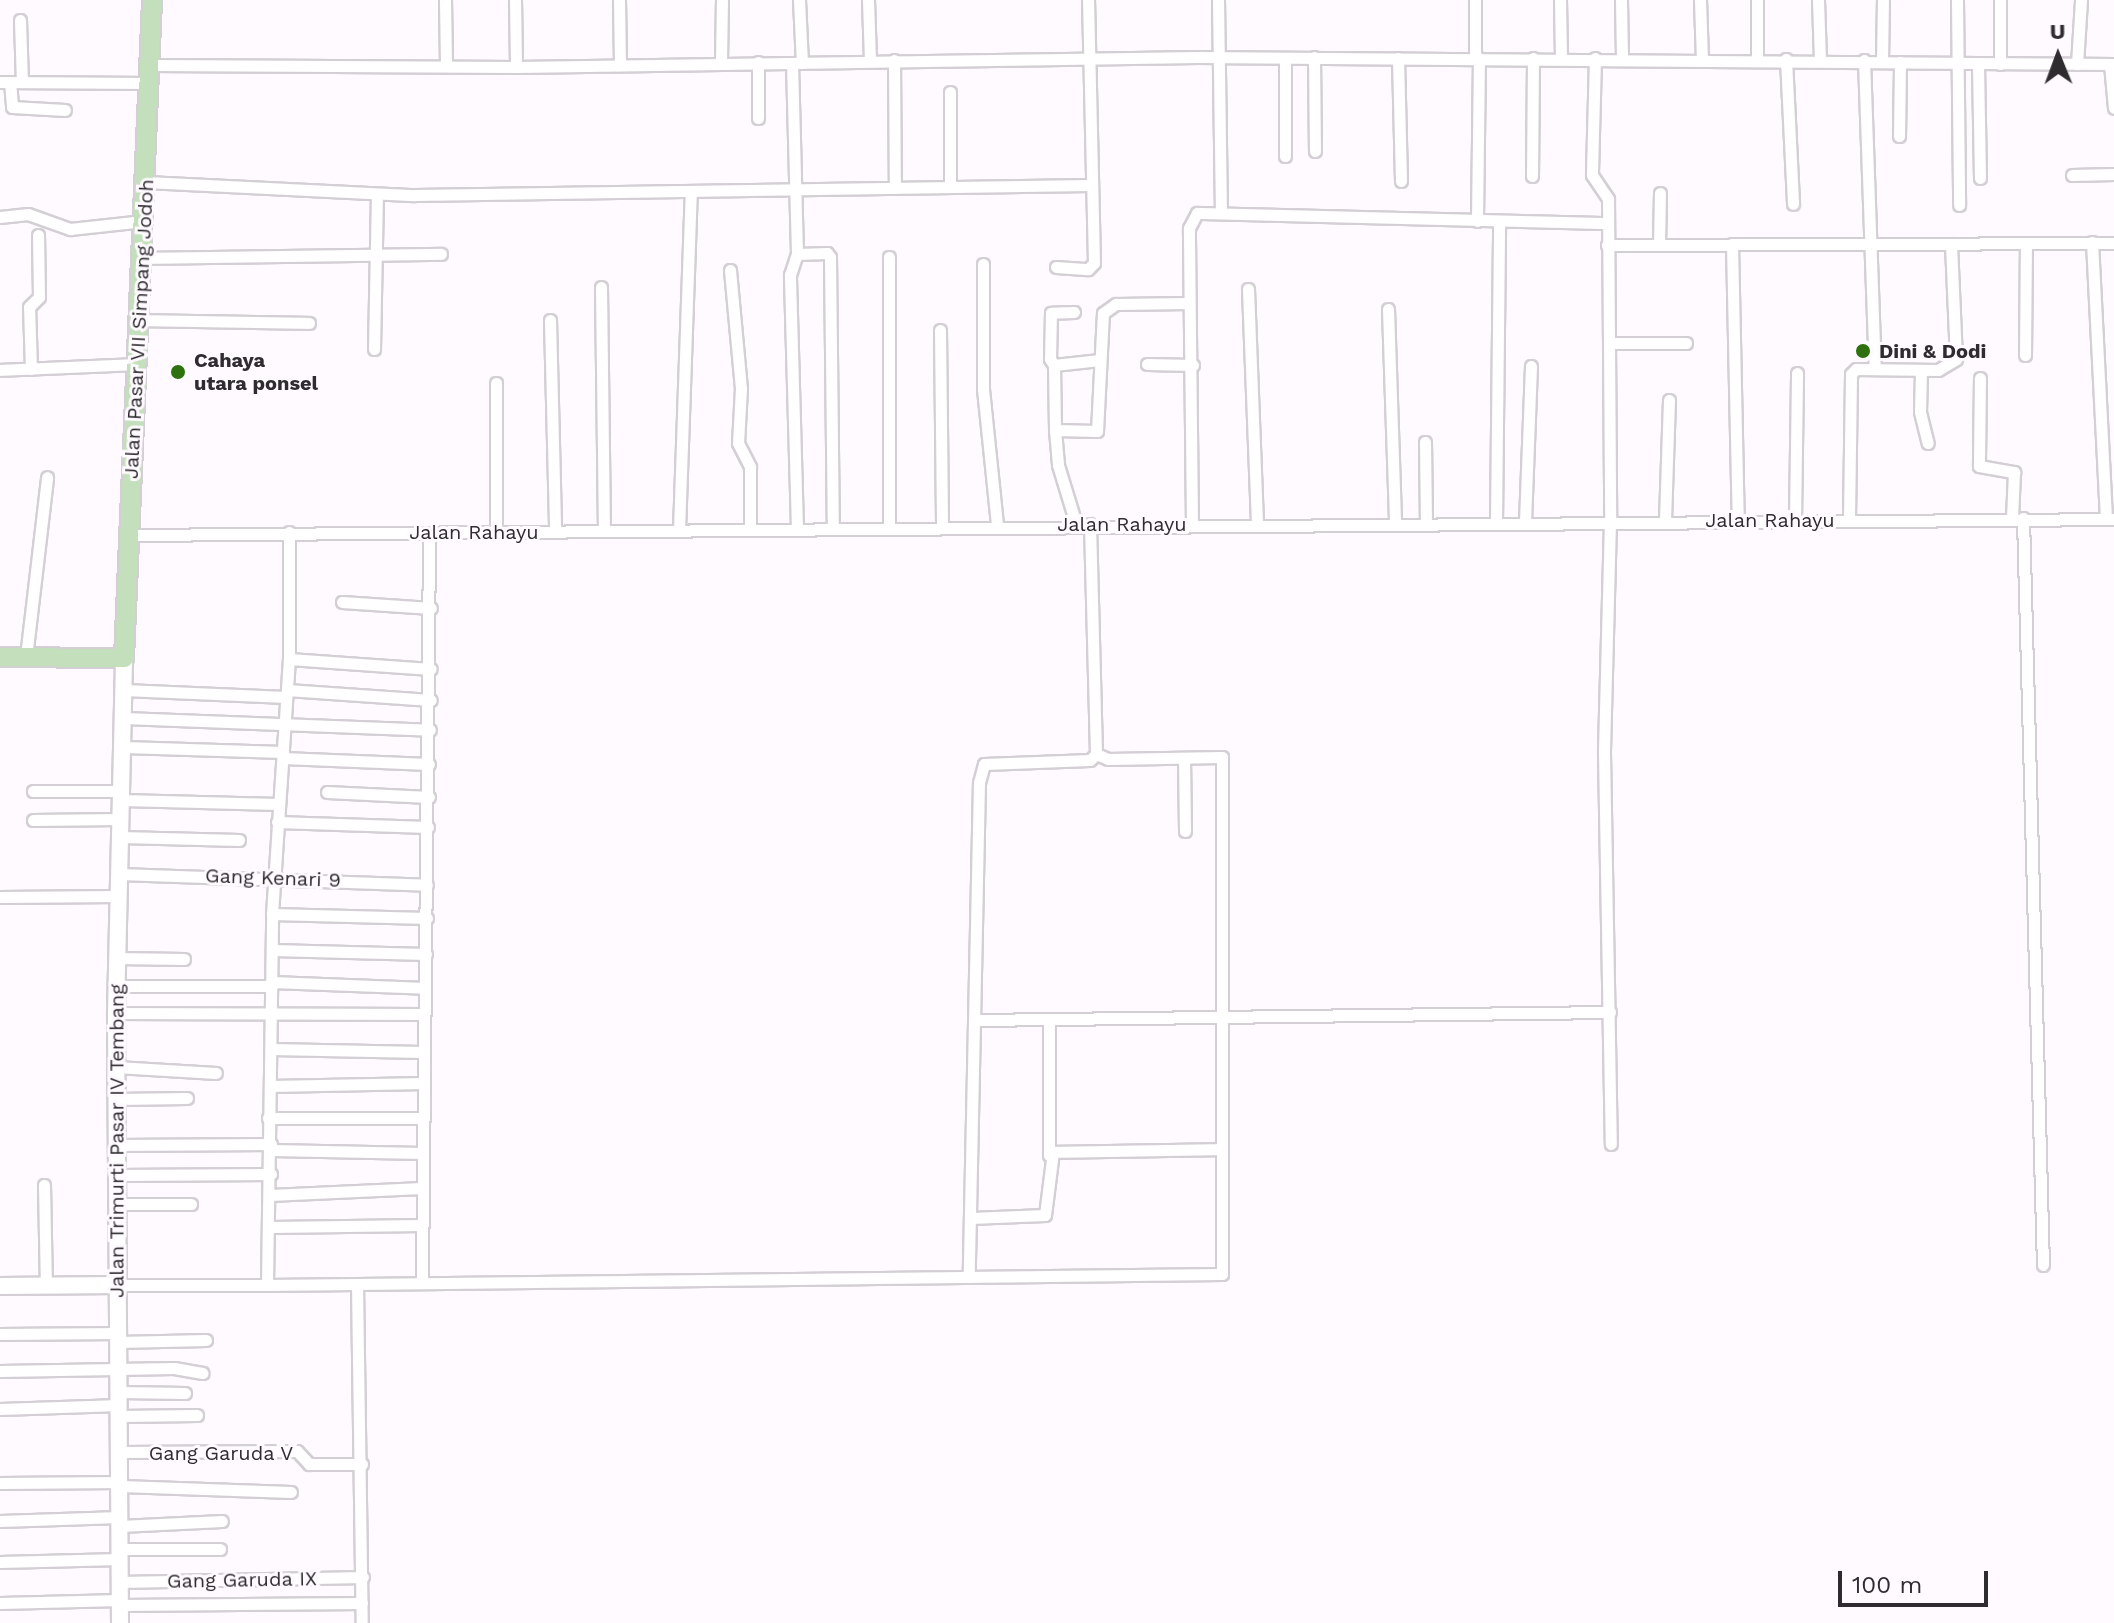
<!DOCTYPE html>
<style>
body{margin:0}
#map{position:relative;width:2114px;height:1623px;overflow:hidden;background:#fefaff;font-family:"Work Sans",sans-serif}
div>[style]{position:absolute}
.roads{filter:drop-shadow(2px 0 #d4cfd5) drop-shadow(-2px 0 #d4cfd5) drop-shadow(0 2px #d4cfd5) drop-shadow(0 -2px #d4cfd5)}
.street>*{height:11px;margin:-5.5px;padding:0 5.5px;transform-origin:5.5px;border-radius:5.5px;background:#fff}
.secondary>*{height:16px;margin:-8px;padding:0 8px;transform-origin:8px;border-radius:8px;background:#fff}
.primary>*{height:18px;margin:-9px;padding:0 9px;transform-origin:9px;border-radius:9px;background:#c4dfbb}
.dots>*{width:22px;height:22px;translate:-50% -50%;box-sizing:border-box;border:4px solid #fefaff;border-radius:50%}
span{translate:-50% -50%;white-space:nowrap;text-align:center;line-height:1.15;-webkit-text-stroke:6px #fefaff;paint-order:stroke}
.street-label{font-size:20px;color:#2e2c2e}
.poi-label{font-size:20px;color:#2e2c2e;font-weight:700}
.left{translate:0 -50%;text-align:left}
.north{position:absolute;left:2018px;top:16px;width:80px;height:80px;-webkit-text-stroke:6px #fefaff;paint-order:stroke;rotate:359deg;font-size:22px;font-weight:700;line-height:32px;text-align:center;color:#2e2c2e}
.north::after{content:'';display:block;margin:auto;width:28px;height:36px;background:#2e2c2e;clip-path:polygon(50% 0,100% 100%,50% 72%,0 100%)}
.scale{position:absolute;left:1838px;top:1571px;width:150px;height:36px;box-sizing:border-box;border:4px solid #2e2c2e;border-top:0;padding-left:10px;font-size:24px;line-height:28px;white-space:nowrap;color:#2e2c2e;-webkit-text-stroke:6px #fefaff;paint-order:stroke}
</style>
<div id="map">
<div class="roads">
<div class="street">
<div style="left:445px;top:0;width:65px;rotate:89.1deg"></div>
<div style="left:515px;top:0;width:67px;rotate:89.1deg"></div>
<div style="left:619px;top:0;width:64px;rotate:89.1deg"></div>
<div style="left:799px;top:0;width:63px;rotate:87.3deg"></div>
<div style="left:868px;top:0;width:60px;rotate:88.1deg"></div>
<div style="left:1218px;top:0;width:213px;rotate:89.2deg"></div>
<div style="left:1560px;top:0;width:58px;rotate:89deg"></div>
<div style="left:1621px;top:0;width:58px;rotate:89deg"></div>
<div style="left:1700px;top:0;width:59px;rotate:88.1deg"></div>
<div style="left:1818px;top:0;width:59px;rotate:88.1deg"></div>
<div style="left:1957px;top:0;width:205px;rotate:89.4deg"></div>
<div style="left:20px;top:20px;width:62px;rotate:88.2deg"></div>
<div style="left:1314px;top:57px;width:94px;rotate:89.4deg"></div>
<div style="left:1285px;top:58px;width:98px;rotate:90deg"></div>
<div style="left:1398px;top:58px;width:123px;rotate:88.6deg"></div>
<div style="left:1475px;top:58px;width:58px;rotate:-90deg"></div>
<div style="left:1595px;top:58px;width:117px;rotate:91.5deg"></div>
<div style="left:1592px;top:175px;width:29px;rotate:56deg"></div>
<div style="left:1608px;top:199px;width:322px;rotate:89.6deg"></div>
<div style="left:1610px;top:521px;width:232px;rotate:91.5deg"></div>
<div style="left:1604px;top:753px;width:391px;rotate:89deg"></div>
<div style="left:1757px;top:59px;width:59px;rotate:-90deg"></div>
<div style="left:1786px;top:59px;width:145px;rotate:87.2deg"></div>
<div style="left:894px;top:60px;width:128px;rotate:89.6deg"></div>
<div style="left:1864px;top:60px;width:309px;rotate:88deg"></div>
<div style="left:721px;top:62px;width:62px;rotate:-89.1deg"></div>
<div style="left:1882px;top:62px;width:62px;rotate:-89.1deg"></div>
<div style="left:792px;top:63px;width:191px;rotate:88.5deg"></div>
<div style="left:797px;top:254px;width:30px;rotate:-2deg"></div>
<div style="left:827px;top:253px;width:5px;rotate:53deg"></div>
<div style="left:830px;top:257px;width:272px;rotate:89.4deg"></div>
<div style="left:1978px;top:64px;width:114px;rotate:89deg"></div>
<div style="left:2000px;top:64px;width:64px;rotate:-90deg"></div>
<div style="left:2077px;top:64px;width:64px;rotate:-86.4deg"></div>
<div style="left:2110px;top:64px;width:44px;rotate:84.8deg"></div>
<div style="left:150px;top:65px;width:366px;rotate:0.3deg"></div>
<div style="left:516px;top:67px;width:681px;rotate:-0.84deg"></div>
<div style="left:1197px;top:57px;width:917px;rotate:0.44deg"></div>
<div style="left:0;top:82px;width:149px;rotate:0.4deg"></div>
<div style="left:10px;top:82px;width:25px;rotate:85deg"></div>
<div style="left:12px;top:107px;width:53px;rotate:3.2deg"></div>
<div style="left:950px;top:92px;width:94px;rotate:90deg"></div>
<div style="left:758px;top:118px;width:56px;rotate:-90deg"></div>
<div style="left:1899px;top:136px;width:74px;rotate:-89.2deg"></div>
<div style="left:2072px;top:175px;width:42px;rotate:-1.4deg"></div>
<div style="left:1532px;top:176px;width:118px;rotate:-89.5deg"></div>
<div style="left:146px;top:182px;width:269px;rotate:2.8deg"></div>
<div style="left:415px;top:195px;width:675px;rotate:-0.85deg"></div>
<div style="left:0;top:217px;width:28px;rotate:-6deg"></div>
<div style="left:28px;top:214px;width:45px;rotate:19.7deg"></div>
<div style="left:70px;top:229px;width:74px;rotate:-6.2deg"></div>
<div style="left:1477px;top:221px;width:163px;rotate:-89.3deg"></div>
<div style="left:2092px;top:242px;width:277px;rotate:87.1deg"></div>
<div style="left:1732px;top:244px;width:276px;rotate:88.8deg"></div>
<div style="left:1607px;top:245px;width:507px;rotate:-0.23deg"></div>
<div style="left:1659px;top:245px;width:52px;rotate:-88.9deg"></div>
<div style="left:889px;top:257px;width:271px;rotate:90deg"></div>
<div style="left:143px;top:258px;width:298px;rotate:-0.8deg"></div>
<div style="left:983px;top:264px;width:125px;rotate:90deg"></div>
<div style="left:983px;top:389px;width:137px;rotate:84.1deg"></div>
<div style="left:1056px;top:267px;width:32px;rotate:4deg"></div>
<div style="left:1088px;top:269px;width:8px;rotate:-45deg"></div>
<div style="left:1094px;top:263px;width:263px;rotate:-91.3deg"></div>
<div style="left:730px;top:270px;width:119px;rotate:84.7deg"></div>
<div style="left:741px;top:388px;width:55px;rotate:93.1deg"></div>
<div style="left:738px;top:443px;width:27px;rotate:63deg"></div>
<div style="left:750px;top:467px;width:62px;rotate:90deg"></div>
<div style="left:601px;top:287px;width:244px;rotate:89.3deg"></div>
<div style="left:1248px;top:289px;width:234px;rotate:87.8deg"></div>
<div style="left:1388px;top:309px;width:213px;rotate:88.1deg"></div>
<div style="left:1074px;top:312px;width:23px;rotate:178deg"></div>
<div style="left:1051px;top:313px;width:46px;rotate:91.2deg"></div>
<div style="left:1050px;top:359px;width:7px;rotate:56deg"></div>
<div style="left:1054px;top:365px;width:46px;rotate:-6.2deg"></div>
<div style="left:140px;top:320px;width:169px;rotate:1deg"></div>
<div style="left:550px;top:320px;width:212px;rotate:88.6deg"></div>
<div style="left:940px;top:330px;width:195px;rotate:89.4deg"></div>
<div style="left:1609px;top:343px;width:77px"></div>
<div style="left:374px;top:349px;width:155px;rotate:-88.9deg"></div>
<div style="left:2025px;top:355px;width:112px;rotate:-89.5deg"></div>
<div style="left:1147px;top:364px;width:46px;rotate:1.2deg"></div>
<div style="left:1054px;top:365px;width:65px;rotate:89.1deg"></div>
<div style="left:1055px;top:430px;width:42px;rotate:1.4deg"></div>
<div style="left:1097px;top:431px;width:118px;rotate:-87.1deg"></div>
<div style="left:1103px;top:313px;width:16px;rotate:-35deg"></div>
<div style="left:1116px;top:304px;width:73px;rotate:-0.8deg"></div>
<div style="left:31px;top:369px;width:62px;rotate:-91.8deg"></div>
<div style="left:29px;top:307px;width:14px;rotate:-45deg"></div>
<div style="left:39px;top:297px;width:62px;rotate:-90.9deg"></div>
<div style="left:0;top:370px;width:138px;rotate:-2.5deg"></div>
<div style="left:1921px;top:371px;width:41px;rotate:91.4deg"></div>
<div style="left:1920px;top:412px;width:32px;rotate:76deg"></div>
<div style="left:1980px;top:378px;width:88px;rotate:90.7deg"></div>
<div style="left:1979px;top:466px;width:36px;rotate:10deg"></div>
<div style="left:2014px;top:472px;width:46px;rotate:92.5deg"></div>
<div style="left:1055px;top:430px;width:35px;rotate:85deg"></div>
<div style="left:1058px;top:465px;width:62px;rotate:73deg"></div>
<div style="left:1425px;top:442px;width:80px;rotate:89.3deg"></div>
<div style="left:2023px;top:518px;width:747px;rotate:88.47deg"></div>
<div style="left:1849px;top:519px;width:145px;rotate:-89.2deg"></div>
<div style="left:1851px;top:374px;width:7px;rotate:-45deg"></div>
<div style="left:1856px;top:369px;width:82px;rotate:0.7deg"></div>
<div style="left:1938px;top:370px;width:21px;rotate:-31deg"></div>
<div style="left:1956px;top:359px;width:115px;rotate:-92.5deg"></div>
<div style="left:1665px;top:520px;width:120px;rotate:-88.1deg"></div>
<div style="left:1795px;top:520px;width:147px;rotate:-89.2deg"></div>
<div style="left:1496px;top:522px;width:300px;rotate:-89.4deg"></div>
<div style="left:1525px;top:522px;width:156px;rotate:-87.8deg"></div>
<div style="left:1090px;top:524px;width:230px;rotate:88.5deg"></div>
<div style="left:1192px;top:524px;width:296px;rotate:-90.6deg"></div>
<div style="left:1189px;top:228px;width:17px;rotate:-62deg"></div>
<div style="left:1197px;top:213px;width:409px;rotate:1.4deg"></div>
<div style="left:797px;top:529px;width:254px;rotate:-91.6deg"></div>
<div style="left:790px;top:275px;width:22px;rotate:-72deg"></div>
<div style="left:679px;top:530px;width:339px;rotate:-88deg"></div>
<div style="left:496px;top:533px;width:150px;rotate:-90deg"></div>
<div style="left:130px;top:535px;width:1984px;rotate:-0.46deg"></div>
<div style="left:342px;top:602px;width:89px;rotate:3.9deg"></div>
<div style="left:26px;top:657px;width:181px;rotate:-83.3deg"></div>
<div style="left:289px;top:659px;width:142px;rotate:4deg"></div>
<div style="left:124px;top:690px;width:162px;rotate:2.5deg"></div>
<div style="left:287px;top:690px;width:144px;rotate:4deg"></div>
<div style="left:124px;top:718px;width:306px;rotate:2.2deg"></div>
<div style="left:124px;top:747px;width:159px;rotate:1.8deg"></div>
<div style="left:283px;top:758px;width:146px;rotate:2.4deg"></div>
<div style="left:1184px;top:758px;width:73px;rotate:89.2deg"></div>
<div style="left:33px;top:791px;width:89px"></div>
<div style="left:327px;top:792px;width:102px;rotate:2.8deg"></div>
<div style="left:122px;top:800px;width:156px;rotate:1.5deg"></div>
<div style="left:33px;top:820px;width:88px;rotate:-0.7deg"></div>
<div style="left:277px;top:822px;width:151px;rotate:1.9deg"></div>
<div style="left:120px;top:837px;width:119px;rotate:1.4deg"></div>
<div style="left:119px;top:874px;width:308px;rotate:2deg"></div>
<div style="left:0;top:897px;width:118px;rotate:-0.5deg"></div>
<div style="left:272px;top:914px;width:155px;rotate:1.5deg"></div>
<div style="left:272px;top:950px;width:154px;rotate:1.5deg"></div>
<div style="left:116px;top:958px;width:68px;rotate:0.8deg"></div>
<div style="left:272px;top:982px;width:153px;rotate:2.2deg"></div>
<div style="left:116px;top:986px;width:156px"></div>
<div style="left:116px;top:1013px;width:307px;rotate:0.2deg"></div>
<div style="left:975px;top:1020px;width:635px;rotate:-0.72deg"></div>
<div style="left:1049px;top:1020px;width:135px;rotate:90deg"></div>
<div style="left:271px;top:1049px;width:152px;rotate:1.1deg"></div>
<div style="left:116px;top:1067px;width:100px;rotate:3.4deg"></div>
<div style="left:270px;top:1086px;width:154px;rotate:-1.1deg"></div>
<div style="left:116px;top:1099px;width:71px;rotate:-0.8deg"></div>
<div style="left:268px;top:1118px;width:155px"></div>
<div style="left:117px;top:1145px;width:154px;rotate:-0.4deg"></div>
<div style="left:272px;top:1150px;width:150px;rotate:1.1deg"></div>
<div style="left:117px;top:1175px;width:154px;rotate:-0.4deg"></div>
<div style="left:44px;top:1185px;width:100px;rotate:88.9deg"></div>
<div style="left:270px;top:1195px;width:152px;rotate:-2.6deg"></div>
<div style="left:117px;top:1204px;width:74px"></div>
<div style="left:970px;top:1218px;width:75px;rotate:-2.3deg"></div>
<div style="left:1045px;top:1215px;width:64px;rotate:-82.8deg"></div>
<div style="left:1053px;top:1152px;width:169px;rotate:-1deg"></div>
<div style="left:271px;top:1227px;width:151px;rotate:-0.8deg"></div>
<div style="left:422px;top:1282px;width:749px;rotate:-89.46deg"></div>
<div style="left:357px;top:1284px;width:339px;rotate:89.2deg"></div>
<div style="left:118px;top:1285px;width:149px"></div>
<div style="left:267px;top:1285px;width:955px;rotate:-0.66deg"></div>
<div style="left:1222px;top:1274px;width:517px;rotate:-90deg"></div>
<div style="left:1222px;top:757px;width:114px;rotate:179deg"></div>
<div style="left:1108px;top:759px;width:13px;rotate:-157deg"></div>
<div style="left:1096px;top:754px;width:8px;rotate:135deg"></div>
<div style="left:1090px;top:760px;width:106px;rotate:177.8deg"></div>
<div style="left:984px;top:764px;width:20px;rotate:105deg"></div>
<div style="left:979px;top:783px;width:494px;rotate:91.2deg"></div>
<div style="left:267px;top:1285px;width:371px;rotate:-89.2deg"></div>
<div style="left:272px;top:914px;width:256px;rotate:-86.2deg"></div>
<div style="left:289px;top:659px;width:127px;rotate:-90deg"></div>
<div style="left:0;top:1334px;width:119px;rotate:-0.5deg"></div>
<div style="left:119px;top:1342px;width:87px;rotate:-1.3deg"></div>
<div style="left:0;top:1371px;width:174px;rotate:-1deg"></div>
<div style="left:174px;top:1368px;width:29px;rotate:10deg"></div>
<div style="left:119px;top:1392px;width:66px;rotate:0.9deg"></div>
<div style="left:0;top:1409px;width:120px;rotate:-1.9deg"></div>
<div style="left:120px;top:1416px;width:77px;rotate:-0.7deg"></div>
<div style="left:121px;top:1452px;width:176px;rotate:-0.3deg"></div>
<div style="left:297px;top:1451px;width:18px;rotate:47deg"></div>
<div style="left:309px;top:1464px;width:53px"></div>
<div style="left:0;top:1483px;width:121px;rotate:-0.5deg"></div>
<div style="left:121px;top:1486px;width:170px;rotate:2deg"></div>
<div style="left:0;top:1521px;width:120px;rotate:-1.9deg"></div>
<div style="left:120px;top:1526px;width:102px;rotate:-2.8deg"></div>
<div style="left:120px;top:1549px;width:100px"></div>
<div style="left:0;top:1562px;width:120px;rotate:-1.4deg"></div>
<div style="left:121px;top:1582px;width:242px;rotate:-1.2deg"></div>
<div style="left:0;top:1603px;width:120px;rotate:-1.4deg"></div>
<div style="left:120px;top:1605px;width:242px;rotate:-0.5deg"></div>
</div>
<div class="secondary">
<div style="left:0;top:1286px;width:118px;rotate:-0.5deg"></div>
<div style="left:120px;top:1623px;width:610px;rotate:-90.38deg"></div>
<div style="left:116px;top:1013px;width:355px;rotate:-88.7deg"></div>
</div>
<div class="primary">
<div style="left:0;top:657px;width:124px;rotate:0.5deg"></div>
<div style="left:124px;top:658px;width:659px;rotate:-87.56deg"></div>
</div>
</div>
<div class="dots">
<div style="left:1863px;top:351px;background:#2e710e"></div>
<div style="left:178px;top:372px;background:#2e710e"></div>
</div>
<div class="street-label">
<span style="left:139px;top:329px;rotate:-87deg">Jalan Pasar VII Simpang Jodoh</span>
<span style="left:1770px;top:520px">Jalan Rahayu</span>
<span style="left:1122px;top:524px">Jalan Rahayu</span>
<span style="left:474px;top:532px">Jalan Rahayu</span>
<span style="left:273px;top:878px;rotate:2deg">Gang Kenari 9</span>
<span style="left:117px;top:1141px;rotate:-90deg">Jalan Trimurti Pasar IV Tembang</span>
<span style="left:221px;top:1453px">Gang Garuda V</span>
<span style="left:242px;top:1580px;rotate:-1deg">Gang Garuda IX</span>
</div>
<div class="poi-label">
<span class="left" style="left:1879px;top:351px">Dini &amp; Dodi</span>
<span class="left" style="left:194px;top:372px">Cahaya<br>utara ponsel</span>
</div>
<div class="north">U</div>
<div class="scale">100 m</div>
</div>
